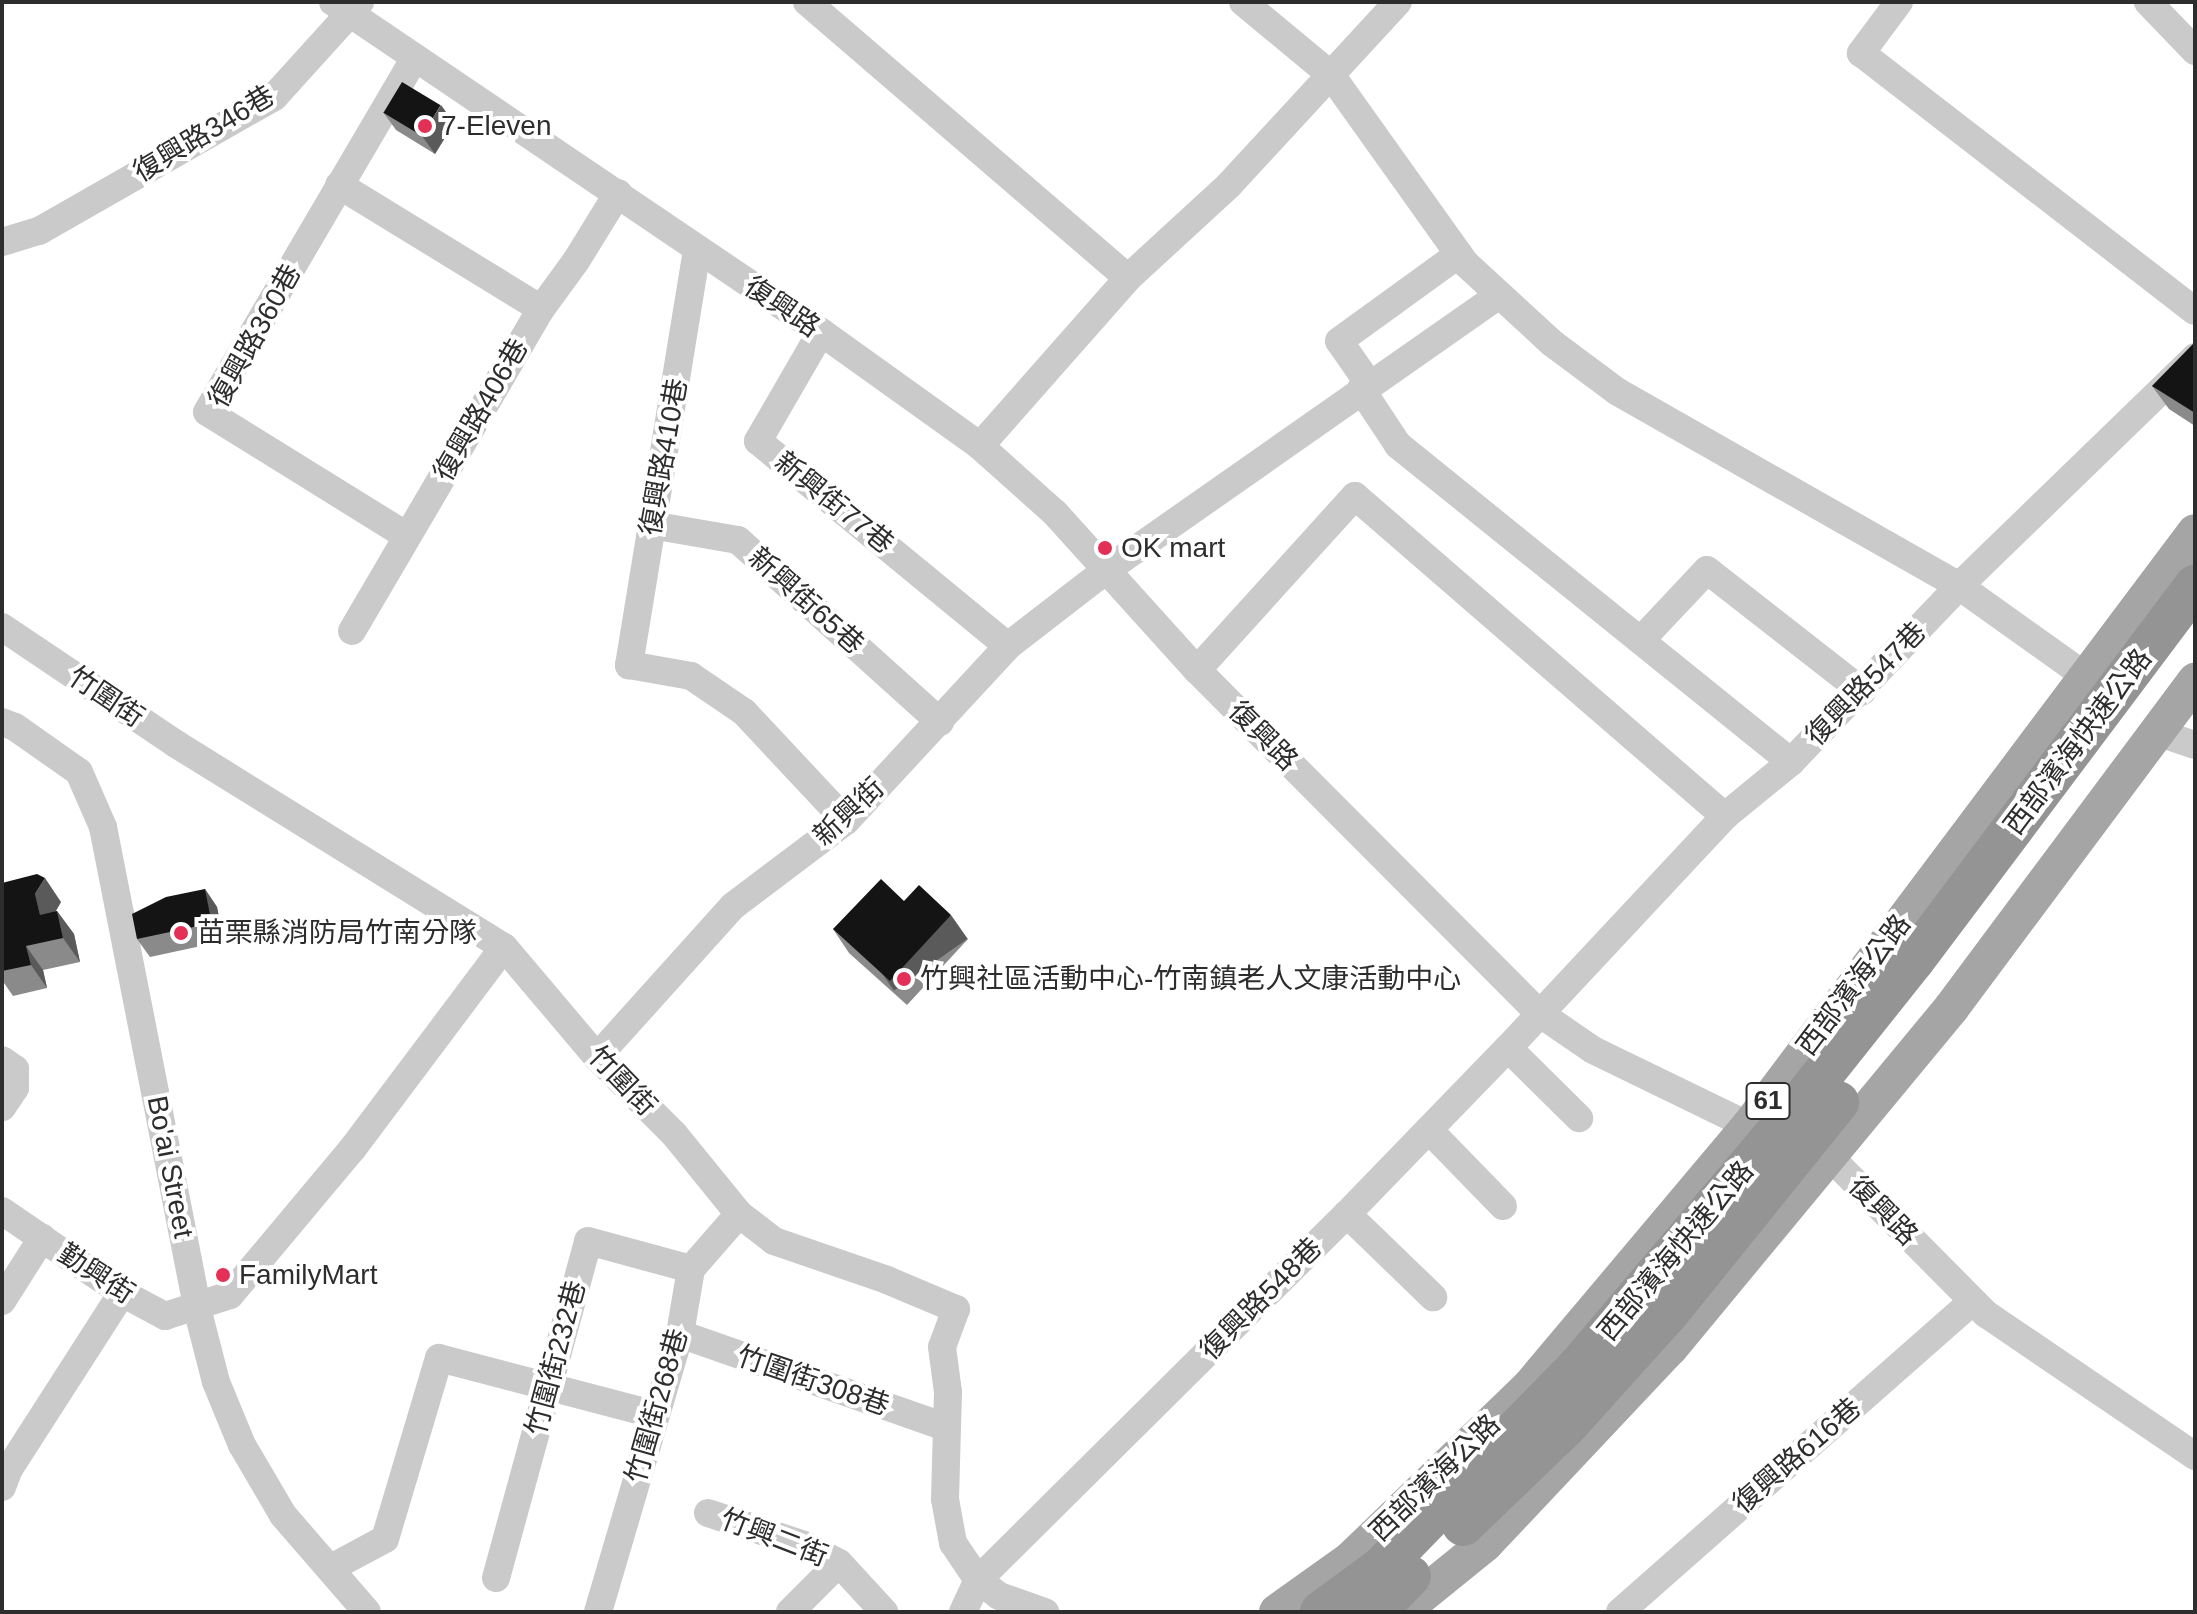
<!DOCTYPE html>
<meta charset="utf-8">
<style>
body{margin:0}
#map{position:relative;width:2197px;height:1614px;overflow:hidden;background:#fff;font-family:Helvetica,"Noto Sans TC",sans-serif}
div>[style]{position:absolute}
.minor>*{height:28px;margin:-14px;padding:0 14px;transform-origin:14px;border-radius:14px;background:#cacaca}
.major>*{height:36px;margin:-18px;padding:0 18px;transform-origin:18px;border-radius:18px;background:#a5a5a5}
.highway>*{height:42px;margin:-21px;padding:0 21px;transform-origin:21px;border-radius:21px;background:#949494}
.wall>*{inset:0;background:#8a8a8a}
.shaded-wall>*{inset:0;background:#5a5a5a;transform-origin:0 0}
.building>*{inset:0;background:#141414;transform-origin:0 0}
.dots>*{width:22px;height:22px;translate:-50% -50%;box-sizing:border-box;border:4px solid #fff;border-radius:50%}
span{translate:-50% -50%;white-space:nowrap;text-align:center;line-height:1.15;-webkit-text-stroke:8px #fff;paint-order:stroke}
.shield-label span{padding:2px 6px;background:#fff;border:2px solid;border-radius:6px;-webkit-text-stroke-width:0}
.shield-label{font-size:26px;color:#2d2d2d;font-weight:700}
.poi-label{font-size:28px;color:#2d2d2d}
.left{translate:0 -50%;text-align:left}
.street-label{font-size:28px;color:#2d2d2d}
.frame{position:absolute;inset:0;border:4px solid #2d2d2d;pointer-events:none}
</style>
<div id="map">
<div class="minor">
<div style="left:333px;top:2px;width:589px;rotate:34.07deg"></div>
<div style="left:821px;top:332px;width:196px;rotate:35.6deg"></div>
<div style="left:980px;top:446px;width:101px;rotate:41.8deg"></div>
<div style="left:1055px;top:513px;width:212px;rotate:47.9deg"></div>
<div style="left:1197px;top:670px;width:484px;rotate:45.1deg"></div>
<div style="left:1539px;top:1013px;width:65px;rotate:34.4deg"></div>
<div style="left:1593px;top:1050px;width:192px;rotate:25.9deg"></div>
<div style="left:807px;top:2px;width:423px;rotate:40.7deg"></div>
<div style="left:1243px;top:2px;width:114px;rotate:39.7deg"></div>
<div style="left:1331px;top:75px;width:231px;rotate:54.5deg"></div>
<div style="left:1465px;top:263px;width:118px;rotate:42.6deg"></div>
<div style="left:1552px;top:343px;width:82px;rotate:36.6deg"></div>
<div style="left:1618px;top:392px;width:392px;rotate:29.6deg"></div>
<div style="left:1959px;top:586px;width:155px;rotate:35.5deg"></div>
<div style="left:1899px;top:2px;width:64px;rotate:126.7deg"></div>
<div style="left:1861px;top:53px;width:422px;rotate:37.7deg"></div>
<div style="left:2148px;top:2px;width:68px;rotate:46.2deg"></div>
<div style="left:339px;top:185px;width:237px;rotate:31.5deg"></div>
<div style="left:2px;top:242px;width:39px;rotate:-17deg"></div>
<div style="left:39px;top:231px;width:271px;rotate:-29.7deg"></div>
<div style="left:274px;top:97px;width:128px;rotate:-47.8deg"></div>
<div style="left:697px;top:250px;width:421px;rotate:99.3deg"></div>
<div style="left:629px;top:665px;width:63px;rotate:10.1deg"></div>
<div style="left:691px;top:676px;width:64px;rotate:34.2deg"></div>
<div style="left:744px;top:712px;width:149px;rotate:46.9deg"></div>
<div style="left:821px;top:332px;width:126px;rotate:120deg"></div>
<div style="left:758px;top:441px;width:323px;rotate:39.4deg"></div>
<div style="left:1369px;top:384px;width:52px;rotate:-124.9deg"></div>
<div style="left:1339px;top:341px;width:148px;rotate:-35.9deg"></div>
<div style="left:1361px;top:389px;width:67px;rotate:56.5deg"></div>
<div style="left:1398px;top:445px;width:505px;rotate:38.89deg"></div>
<div style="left:980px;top:446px;width:224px;rotate:-48.6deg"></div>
<div style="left:1128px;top:278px;width:137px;rotate:-42.6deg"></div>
<div style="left:1229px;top:185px;width:249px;rotate:-47.3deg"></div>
<div style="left:651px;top:525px;width:88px;rotate:9.8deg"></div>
<div style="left:738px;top:540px;width:272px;rotate:42deg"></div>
<div style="left:407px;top:536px;width:235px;rotate:-148.2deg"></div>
<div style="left:207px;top:412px;width:411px;rotate:-59.6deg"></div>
<div style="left:2px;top:627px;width:210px;rotate:33.9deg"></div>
<div style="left:176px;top:744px;width:386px;rotate:31.8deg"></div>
<div style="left:504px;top:947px;width:144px;rotate:49.8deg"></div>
<div style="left:597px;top:1057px;width:109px;rotate:45deg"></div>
<div style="left:674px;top:1134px;width:103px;rotate:50.9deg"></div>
<div style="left:739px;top:1214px;width:44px;rotate:37.6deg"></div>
<div style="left:774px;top:1241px;width:120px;rotate:19deg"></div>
<div style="left:887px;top:1280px;width:75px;rotate:22.8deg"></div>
<div style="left:956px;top:1309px;width:40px;rotate:110.2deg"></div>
<div style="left:942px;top:1347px;width:45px;rotate:82.4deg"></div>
<div style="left:948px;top:1392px;width:107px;rotate:91.6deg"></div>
<div style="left:945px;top:1499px;width:45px;rotate:79.7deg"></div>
<div style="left:953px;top:1543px;width:45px;rotate:56deg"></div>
<div style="left:978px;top:1580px;width:26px;rotate:37deg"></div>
<div style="left:999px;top:1596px;width:49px;rotate:19.2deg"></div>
<div style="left:352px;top:631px;width:373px;rotate:-59.6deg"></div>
<div style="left:541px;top:309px;width:59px;rotate:-53.9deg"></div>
<div style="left:576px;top:261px;width:80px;rotate:-58.3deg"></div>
<div style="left:1641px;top:640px;width:96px;rotate:-46.7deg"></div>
<div style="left:1707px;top:570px;width:197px;rotate:38deg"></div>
<div style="left:1197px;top:670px;width:235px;rotate:-47.8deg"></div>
<div style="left:1355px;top:496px;width:489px;rotate:40.9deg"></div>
<div style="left:2px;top:722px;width:14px;rotate:21deg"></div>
<div style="left:15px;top:727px;width:78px;rotate:35.1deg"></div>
<div style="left:79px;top:772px;width:60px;rotate:66.4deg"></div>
<div style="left:103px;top:827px;width:490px;rotate:78.9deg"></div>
<div style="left:197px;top:1308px;width:76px;rotate:75.6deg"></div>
<div style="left:216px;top:1382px;width:68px;rotate:67.6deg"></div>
<div style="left:242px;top:1445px;width:81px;rotate:59.6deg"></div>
<div style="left:283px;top:1515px;width:128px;rotate:49.1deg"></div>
<div style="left:2156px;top:732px;width:41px;rotate:18.4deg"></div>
<div style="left:1508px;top:1048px;width:100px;rotate:44.6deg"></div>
<div style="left:597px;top:1057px;width:203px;rotate:-48deg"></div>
<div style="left:733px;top:906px;width:141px;rotate:-37deg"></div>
<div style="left:846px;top:821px;width:238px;rotate:-47.2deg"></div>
<div style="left:1008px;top:646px;width:123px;rotate:-37.7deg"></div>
<div style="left:1105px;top:571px;width:481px;rotate:-35deg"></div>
<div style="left:2px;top:1060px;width:16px;rotate:35deg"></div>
<div style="left:15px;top:1069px;width:19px;rotate:90deg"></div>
<div style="left:15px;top:1088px;width:23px;rotate:124deg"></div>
<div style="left:1429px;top:1130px;width:106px;rotate:45.8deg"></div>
<div style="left:1809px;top:1159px;width:10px;rotate:29deg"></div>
<div style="left:1818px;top:1164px;width:21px;rotate:5deg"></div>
<div style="left:1839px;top:1166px;width:209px;rotate:45.2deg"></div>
<div style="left:1986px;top:1314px;width:253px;rotate:34.2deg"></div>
<div style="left:2px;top:1211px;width:145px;rotate:34.3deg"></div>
<div style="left:122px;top:1293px;width:49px;rotate:28.1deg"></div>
<div style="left:165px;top:1316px;width:68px;rotate:-17.9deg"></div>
<div style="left:230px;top:1295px;width:192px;rotate:-50.1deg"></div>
<div style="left:353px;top:1148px;width:251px;rotate:-53.1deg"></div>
<div style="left:1347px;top:1214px;width:120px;rotate:44deg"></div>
<div style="left:2px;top:1301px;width:75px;rotate:-57.6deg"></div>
<div style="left:680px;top:1334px;width:282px;rotate:19.3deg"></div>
<div style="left:2px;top:1487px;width:19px;rotate:-69deg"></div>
<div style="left:9px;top:1469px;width:209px;rotate:-57.3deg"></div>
<div style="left:708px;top:1513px;width:104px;rotate:18.4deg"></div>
<div style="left:807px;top:1546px;width:36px;rotate:28deg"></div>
<div style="left:839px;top:1563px;width:67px;rotate:47.4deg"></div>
<div style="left:331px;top:1568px;width:61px;rotate:-28.2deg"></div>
<div style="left:385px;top:1539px;width:189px;rotate:-73.4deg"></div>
<div style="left:439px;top:1358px;width:221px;rotate:14.7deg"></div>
<div style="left:496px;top:1578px;width:349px;rotate:-74.7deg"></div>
<div style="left:588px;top:1241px;width:107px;rotate:15.2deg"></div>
<div style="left:598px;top:1612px;width:290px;rotate:-73.6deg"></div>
<div style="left:680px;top:1334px;width:66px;rotate:-80.4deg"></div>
<div style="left:691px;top:1269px;width:73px;rotate:-48.9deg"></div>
<div style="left:790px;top:1612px;width:69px;rotate:-45deg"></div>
<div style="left:963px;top:1612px;width:35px;rotate:-65deg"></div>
<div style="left:978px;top:1580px;width:520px;rotate:-44.77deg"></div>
<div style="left:1347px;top:1214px;width:231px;rotate:-45.9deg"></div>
<div style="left:1508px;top:1048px;width:318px;rotate:-46.9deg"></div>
<div style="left:1725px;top:816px;width:85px;rotate:-39.3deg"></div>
<div style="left:1791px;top:762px;width:243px;rotate:-46.3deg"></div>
<div style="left:1959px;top:586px;width:329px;rotate:-44.1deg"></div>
<div style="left:1620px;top:1612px;width:470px;rotate:-41.4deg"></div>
</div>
<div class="major">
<div style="left:1277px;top:1612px;width:91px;rotate:-35.6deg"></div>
<div style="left:1351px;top:1559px;width:250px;rotate:-44deg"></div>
<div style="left:1531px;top:1385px;width:340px;rotate:-49.9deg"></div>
<div style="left:1750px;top:1125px;width:741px;rotate:-53.11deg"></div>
<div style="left:1401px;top:1612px;width:108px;rotate:-39deg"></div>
<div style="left:1485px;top:1544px;width:270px;rotate:-46.7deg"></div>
<div style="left:1670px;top:1348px;width:442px;rotate:-50.4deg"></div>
<div style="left:1952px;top:1007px;width:407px;rotate:-53.3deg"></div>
</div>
<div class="highway">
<div style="left:1463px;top:1525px;width:144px;rotate:-43.9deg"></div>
<div style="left:1567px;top:1425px;width:151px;rotate:-48deg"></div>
<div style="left:1668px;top:1313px;width:271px;rotate:-51.1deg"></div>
<div style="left:1321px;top:1612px;width:74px;rotate:-36.3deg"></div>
<div style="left:1381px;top:1568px;width:280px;rotate:-45.6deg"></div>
<div style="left:1577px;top:1368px;width:303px;rotate:-49.7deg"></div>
<div style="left:1773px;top:1137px;width:226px;rotate:-51.5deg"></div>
<div style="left:1914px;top:960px;width:468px;rotate:-53.1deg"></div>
<div style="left:1375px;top:1612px;width:50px;rotate:-45.8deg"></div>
</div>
<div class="wall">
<div style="clip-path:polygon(383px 112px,454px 123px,435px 154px,396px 130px)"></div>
<div style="clip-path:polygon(2195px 342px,2195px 426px,2169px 409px,2152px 386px)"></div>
<div style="clip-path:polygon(2px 883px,61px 902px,56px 911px,57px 911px,74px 934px,80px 962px,43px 970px,47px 988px,13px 996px,2px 980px)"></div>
<div style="clip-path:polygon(205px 889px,217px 907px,222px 932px,212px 934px,215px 943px,150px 957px,137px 939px)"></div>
<div style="clip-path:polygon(904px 901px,968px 939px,907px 1005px,849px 953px,833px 929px)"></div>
</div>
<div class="shaded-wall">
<div style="clip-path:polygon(441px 105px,454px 123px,435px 154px,422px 136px)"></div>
<div style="clip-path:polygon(45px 878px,61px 902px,52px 917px,40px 915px,35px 894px)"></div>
<div style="clip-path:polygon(205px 889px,217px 907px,222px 932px,210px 914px)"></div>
<div style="clip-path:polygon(57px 911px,74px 934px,80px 962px,63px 938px)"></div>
<div style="left:951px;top:915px;width:29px;height:90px;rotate:55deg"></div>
<div style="clip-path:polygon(200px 916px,212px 934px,215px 943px,203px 925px)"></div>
<div style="clip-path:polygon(26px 946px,43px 970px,47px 988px,31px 965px)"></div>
</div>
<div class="building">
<div style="left:402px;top:82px;width:45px;height:36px;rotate:31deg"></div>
<div style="clip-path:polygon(2195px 342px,2195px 413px,2152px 386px)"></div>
<div style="clip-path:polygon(37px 874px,45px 878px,35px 894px,40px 915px,57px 911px,63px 938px,26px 946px,31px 965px,2px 971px,2px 883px)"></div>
<div style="clip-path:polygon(881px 879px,904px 901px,919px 885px,951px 915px,890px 981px,833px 929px)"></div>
<div style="clip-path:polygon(205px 889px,210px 914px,200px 916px,203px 925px,137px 939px,132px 914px,166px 897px)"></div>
</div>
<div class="dots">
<div style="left:425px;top:126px;background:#e42f57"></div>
<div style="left:1105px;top:548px;background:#e42f57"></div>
<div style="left:181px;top:933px;background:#e42f57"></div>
<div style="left:904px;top:979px;background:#e42f57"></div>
<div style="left:223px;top:1275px;background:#e42f57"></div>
</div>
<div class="shield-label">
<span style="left:1768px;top:1101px">61</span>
</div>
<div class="poi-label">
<span class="left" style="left:441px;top:126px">7-Eleven</span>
<span class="left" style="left:1121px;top:548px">OK mart</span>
<span class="left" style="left:197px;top:933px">苗栗縣消防局竹南分隊</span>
<span class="left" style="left:920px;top:979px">竹興社區活動中心-竹南鎮老人文康活動中心</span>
<span class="left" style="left:239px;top:1275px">FamilyMart</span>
</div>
<div class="street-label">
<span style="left:204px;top:134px;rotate:-31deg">復興路346巷</span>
<span style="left:782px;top:307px;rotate:34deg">復興路</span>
<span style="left:255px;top:336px;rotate:-61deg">復興路360巷</span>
<span style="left:481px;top:410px;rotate:-60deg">復興路406巷</span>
<span style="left:664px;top:457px;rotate:-80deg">復興路410巷</span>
<span style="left:834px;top:503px;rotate:39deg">新興街77巷</span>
<span style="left:806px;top:601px;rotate:42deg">新興街65巷</span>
<span style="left:1866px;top:684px;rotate:-46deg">復興路547巷</span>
<span style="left:106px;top:697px;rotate:34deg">竹圍街</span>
<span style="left:1263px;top:736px;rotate:45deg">復興路</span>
<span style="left:2078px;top:742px;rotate:-53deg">西部濱海快速公路</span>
<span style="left:849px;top:812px;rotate:-43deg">新興街</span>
<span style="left:1854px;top:985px;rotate:-53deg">西部濱海公路</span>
<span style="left:622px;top:1081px;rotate:46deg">竹圍街</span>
<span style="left:170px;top:1167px;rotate:79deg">Bo'ai Street</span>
<span style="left:1883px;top:1211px;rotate:45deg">復興路</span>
<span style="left:1676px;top:1251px;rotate:-50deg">西部濱海快速公路</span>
<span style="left:96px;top:1274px;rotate:33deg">勤興街</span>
<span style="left:1261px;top:1299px;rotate:-45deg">復興路548巷</span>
<span style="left:556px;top:1358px;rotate:-75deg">竹圍街232巷</span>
<span style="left:813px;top:1381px;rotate:19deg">竹圍街308巷</span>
<span style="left:657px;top:1406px;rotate:-74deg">竹圍街268巷</span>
<span style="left:1797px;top:1456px;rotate:-41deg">復興路616巷</span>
<span style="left:1435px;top:1478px;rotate:-44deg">西部濱海公路</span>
<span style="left:774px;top:1538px;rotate:21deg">竹興二街</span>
</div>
<div class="frame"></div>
</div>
